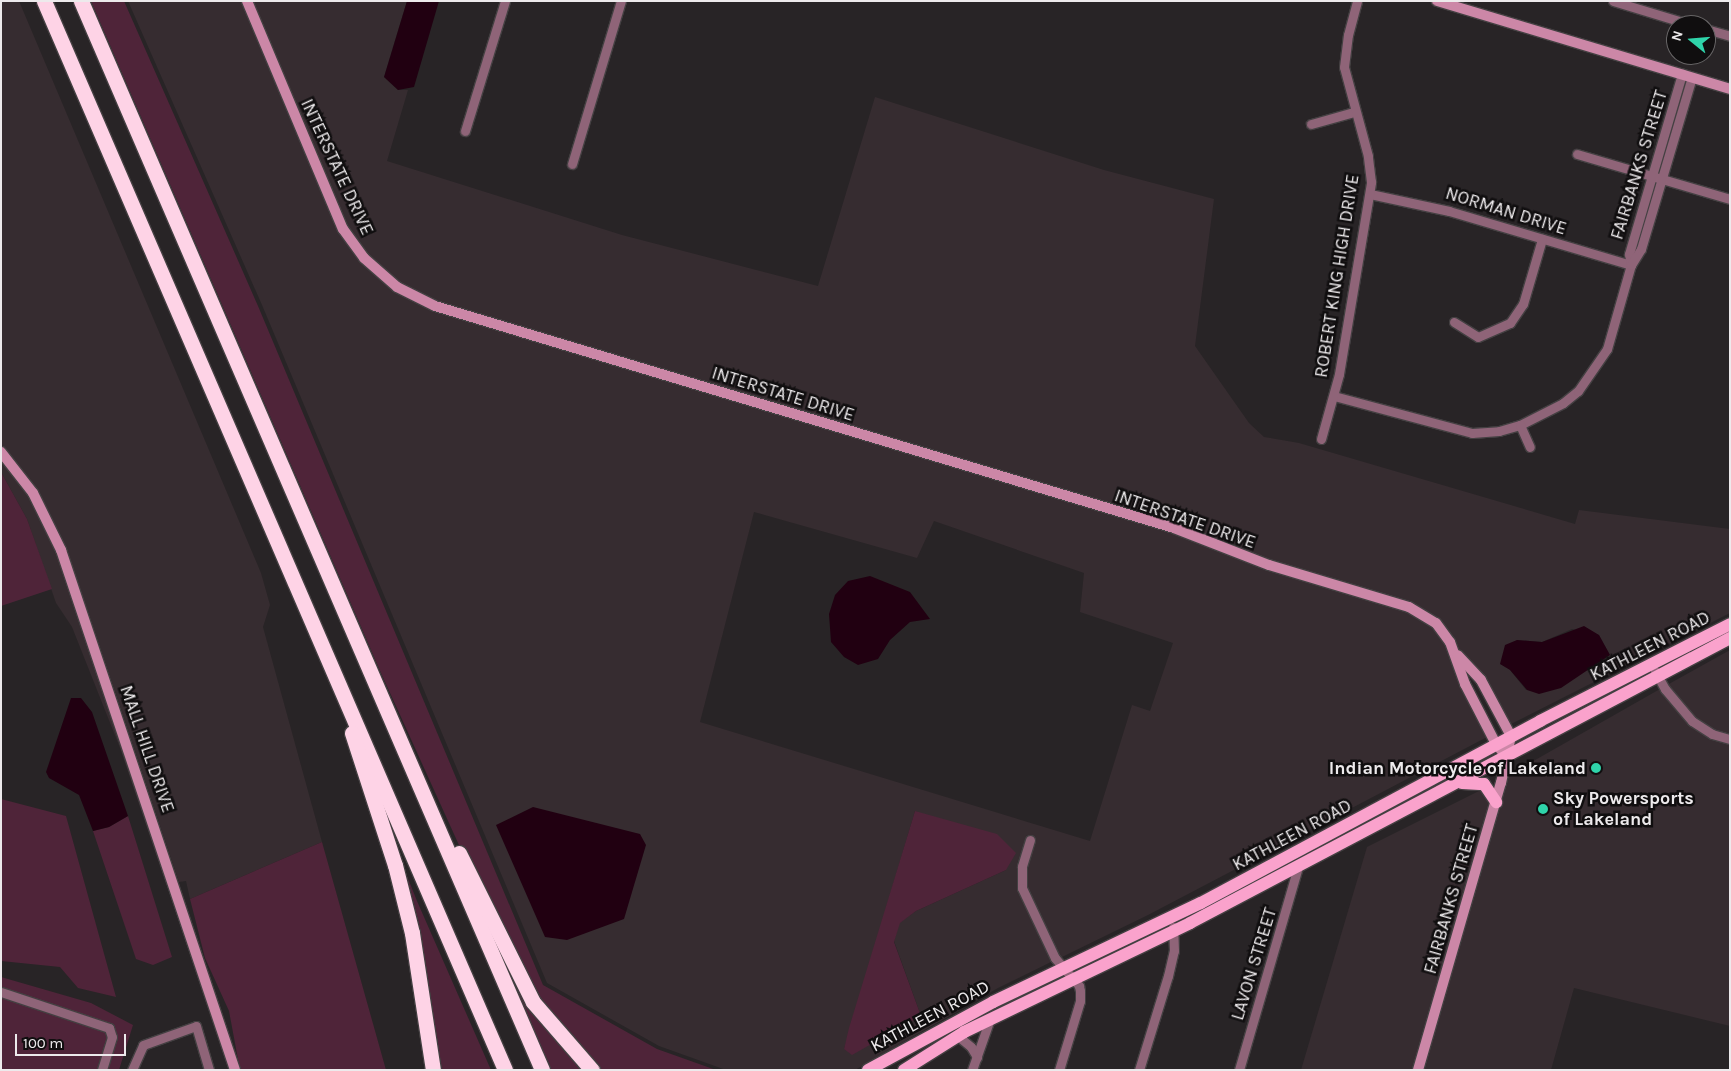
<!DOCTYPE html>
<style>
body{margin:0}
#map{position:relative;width:1731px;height:1071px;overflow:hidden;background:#282426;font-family:Karla,sans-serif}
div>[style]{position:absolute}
.built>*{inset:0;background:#362c30}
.green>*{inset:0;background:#4f2439}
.water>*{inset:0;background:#210011}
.roads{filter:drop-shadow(1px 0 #444042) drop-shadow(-1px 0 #444042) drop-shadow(0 1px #444042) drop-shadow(0 -1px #444042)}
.street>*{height:9px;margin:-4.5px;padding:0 4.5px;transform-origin:4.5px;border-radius:4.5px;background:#8f6478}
.secondary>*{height:10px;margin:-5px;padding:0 5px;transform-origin:5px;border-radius:5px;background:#cc87a7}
.primary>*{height:12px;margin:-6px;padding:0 6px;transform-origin:6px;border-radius:6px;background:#faa2cc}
.highway>*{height:15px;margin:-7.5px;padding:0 7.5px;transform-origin:7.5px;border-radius:7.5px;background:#fed3e6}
.dots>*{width:14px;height:14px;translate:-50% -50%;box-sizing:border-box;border:2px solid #100e0f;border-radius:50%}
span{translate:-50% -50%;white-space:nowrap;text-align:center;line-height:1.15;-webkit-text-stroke:5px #100e0f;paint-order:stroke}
.street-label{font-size:18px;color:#edeaec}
.poi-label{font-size:18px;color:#edeaec;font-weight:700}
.right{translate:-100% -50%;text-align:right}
.left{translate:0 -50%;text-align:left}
.frame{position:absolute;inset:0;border:2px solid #edeaec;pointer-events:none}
.north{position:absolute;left:1666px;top:15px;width:50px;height:50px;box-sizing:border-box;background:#100e0f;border:1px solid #686667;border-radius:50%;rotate:287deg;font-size:14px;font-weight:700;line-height:20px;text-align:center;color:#edeaec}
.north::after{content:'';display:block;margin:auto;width:18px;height:22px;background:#2fd4aa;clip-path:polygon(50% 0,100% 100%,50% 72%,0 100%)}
.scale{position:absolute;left:15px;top:1034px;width:111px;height:22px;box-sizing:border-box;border:2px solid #edeaec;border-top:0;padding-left:6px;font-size:15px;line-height:18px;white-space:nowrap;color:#edeaec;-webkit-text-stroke:4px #100e0f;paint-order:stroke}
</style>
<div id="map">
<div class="built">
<div style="clip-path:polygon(1px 1px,19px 1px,261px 573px,270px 605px,263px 627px,322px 842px,190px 899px,186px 881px,179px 882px,89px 614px,56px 527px,29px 480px,1px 447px)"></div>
<div style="clip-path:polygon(evenodd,128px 1px,242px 1px,339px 230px,361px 260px,395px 290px,1193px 539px,1268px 569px,1407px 611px,1433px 626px,1447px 643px,1489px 736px,1148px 915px,1060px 958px,1026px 887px,1026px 868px,1035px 838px,1027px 835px,1017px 866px,1018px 889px,1053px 961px,998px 988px,855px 1070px,726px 1070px,659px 1046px,547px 983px,262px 305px,128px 1px,754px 512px,917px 558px,934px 521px,1084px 573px,1080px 612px,1173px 643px,1150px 711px,1132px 705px,1090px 841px,700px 722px,754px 512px,128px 1px,915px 811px,1006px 870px,916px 911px,899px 923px,894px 941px,921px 1016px,844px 1049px,915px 811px)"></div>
<div style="clip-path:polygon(evenodd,251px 1px,407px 1px,384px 77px,398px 90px,408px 90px,387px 161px,622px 235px,818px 286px,875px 97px,1104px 170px,1214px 199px,1195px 346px,1249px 423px,1264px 437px,1299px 443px,1575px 524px,1579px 510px,1730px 529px,1730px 613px,1509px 725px,1440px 621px,1270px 562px,437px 303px,400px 284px,368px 256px,347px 227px,251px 1px,1572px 629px,1599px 635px,1610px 655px,1526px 690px,1510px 670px,1517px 640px,1542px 642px,1572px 629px)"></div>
<div style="clip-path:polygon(1px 458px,29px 495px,57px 551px,170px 883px,166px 884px,120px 748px,72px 627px,56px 603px,27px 519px,1px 472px)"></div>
<div style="clip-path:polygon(1730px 650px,1730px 735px,1714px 730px,1695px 718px,1667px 685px)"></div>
<div style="clip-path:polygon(1660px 689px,1696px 729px,1730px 743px,1730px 1026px,1574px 988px,1551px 1070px,1422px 1070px,1507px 776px)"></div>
<div style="clip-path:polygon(1483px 789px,1491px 802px,1413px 1070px,1301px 1070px,1367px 847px)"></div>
</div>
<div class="green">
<div style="clip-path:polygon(91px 1px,124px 1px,258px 306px,543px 985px,657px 1049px,716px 1070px,598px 1070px,543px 1006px,468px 865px,381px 673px)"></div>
<div style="clip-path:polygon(1px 472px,27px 519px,52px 589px,1px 606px)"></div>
<div style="clip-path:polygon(1px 799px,66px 816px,116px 997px,78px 988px,60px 967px,1px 961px)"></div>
<div style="clip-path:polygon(915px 811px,997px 834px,1016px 853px,1006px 870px,916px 911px,900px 923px,894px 942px,921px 1016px,852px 1055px,844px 1049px,849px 1028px)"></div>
<div style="clip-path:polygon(128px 816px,172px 957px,153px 965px,136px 959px,93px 831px,109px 827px)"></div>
<div style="clip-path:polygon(322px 842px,386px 1070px,240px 1070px,229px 1011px,205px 958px,190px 899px)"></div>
<div style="clip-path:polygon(403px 866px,417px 901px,491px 1070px,435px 1070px)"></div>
<div style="clip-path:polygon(505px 961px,585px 1070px,550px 1070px)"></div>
<div style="clip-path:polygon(1px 977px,91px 1003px,133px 1025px,119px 1070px,107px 1070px,116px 1038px,111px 1024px,1px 988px)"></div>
<div style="clip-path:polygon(1px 996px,106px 1030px,108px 1036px,98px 1070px,1px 1070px)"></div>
</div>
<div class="water">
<div style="clip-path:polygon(407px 1px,439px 1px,414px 87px,398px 90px,384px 77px)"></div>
<div style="clip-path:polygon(870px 576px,910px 592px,930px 619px,910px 622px,890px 640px,878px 659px,858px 665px,844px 657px,831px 642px,829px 614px,835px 595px,848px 581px)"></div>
<div style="clip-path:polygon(1584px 626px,1599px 635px,1610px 655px,1561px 688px,1539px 694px,1527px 690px,1510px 670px,1500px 664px,1505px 645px,1517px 640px,1542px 642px)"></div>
<div style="clip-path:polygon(71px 698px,81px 698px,92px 712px,128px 816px,109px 827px,93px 831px,79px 795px,49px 778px,46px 772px)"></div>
<div style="clip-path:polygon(533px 807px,640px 834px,646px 845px,624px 919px,567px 940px,545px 937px,496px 825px)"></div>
</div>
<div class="roads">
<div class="street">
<div style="left:1613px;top:1px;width:83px;rotate:16.9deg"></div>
<div style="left:1706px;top:29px;width:25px;rotate:16deg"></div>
<div style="left:1311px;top:124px;width:45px;rotate:-15.6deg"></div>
<div style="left:465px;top:131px;width:136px;rotate:-72.9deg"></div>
<div style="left:1577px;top:154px;width:159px;rotate:16.4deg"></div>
<div style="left:572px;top:164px;width:170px;rotate:-73.3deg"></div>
<div style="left:1370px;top:194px;width:81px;rotate:12.1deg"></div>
<div style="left:1449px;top:211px;width:190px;rotate:16.5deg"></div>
<div style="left:1631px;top:265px;width:11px;rotate:-100deg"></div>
<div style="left:1629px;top:254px;width:188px;rotate:-73.6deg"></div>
<div style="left:1454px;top:322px;width:28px;rotate:32deg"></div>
<div style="left:1478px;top:337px;width:35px;rotate:-24deg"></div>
<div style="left:1510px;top:323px;width:23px;rotate:-56deg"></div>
<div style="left:1523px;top:304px;width:68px;rotate:-73.7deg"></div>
<div style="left:1334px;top:396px;width:143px;rotate:15deg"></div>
<div style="left:1472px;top:433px;width:27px;rotate:-4deg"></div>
<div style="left:1499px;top:431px;width:22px;rotate:-16deg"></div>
<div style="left:1520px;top:425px;width:48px;rotate:-27.1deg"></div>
<div style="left:1563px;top:403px;width:19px;rotate:-39deg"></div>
<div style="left:1578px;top:391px;width:51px;rotate:-55.4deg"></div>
<div style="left:1607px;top:349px;width:87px;rotate:-74.1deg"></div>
<div style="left:1631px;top:265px;width:19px;rotate:-58deg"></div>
<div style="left:1641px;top:249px;width:179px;rotate:-73.5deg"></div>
<div style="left:1520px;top:425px;width:24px;rotate:66deg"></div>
<div style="left:1321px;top:439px;width:67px;rotate:-74.5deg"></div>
<div style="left:1339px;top:374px;width:195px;rotate:-80.5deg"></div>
<div style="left:1371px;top:182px;width:26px;rotate:-97deg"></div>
<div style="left:1368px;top:156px;width:92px;rotate:-105.1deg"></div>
<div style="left:1344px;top:67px;width:32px;rotate:-83deg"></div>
<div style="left:1348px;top:35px;width:35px;rotate:-75deg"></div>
<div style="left:1655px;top:671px;width:21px;rotate:61deg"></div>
<div style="left:1665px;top:689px;width:42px;rotate:49.8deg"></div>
<div style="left:1692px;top:721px;width:24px;rotate:33deg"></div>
<div style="left:1712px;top:734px;width:19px;rotate:16deg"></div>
<div style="left:1030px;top:840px;width:28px;rotate:107deg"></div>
<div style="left:1022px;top:867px;width:21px;rotate:90deg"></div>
<div style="left:1022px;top:888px;width:77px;rotate:64.8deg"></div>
<div style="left:1055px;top:958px;width:37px;rotate:49deg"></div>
<div style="left:1079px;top:986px;width:5px;rotate:79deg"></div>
<div style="left:1080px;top:991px;width:10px;rotate:90deg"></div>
<div style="left:1080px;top:1001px;width:72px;rotate:106.9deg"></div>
<div style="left:1px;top:992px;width:114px;rotate:18.4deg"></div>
<div style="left:109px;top:1028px;width:9px;rotate:72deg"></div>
<div style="left:112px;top:1037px;width:34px;rotate:107deg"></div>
<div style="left:958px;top:1036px;width:17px;rotate:40deg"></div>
<div style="left:971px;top:1047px;width:12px;rotate:59deg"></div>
<div style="left:132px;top:1070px;width:27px;rotate:-66deg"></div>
<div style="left:143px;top:1045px;width:56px;rotate:-19.7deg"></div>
<div style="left:196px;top:1026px;width:46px;rotate:73.5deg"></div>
<div style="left:972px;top:1070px;width:54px;rotate:-70.6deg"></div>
<div style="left:1139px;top:1070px;width:98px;rotate:-72.9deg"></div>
<div style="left:1168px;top:976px;width:26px;rotate:-77deg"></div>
<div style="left:1174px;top:951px;width:24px;rotate:-92deg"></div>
<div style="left:1239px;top:1070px;width:211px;rotate:-73.8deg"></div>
</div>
<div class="secondary">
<div style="left:247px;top:1px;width:247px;rotate:67.2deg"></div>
<div style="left:343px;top:229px;width:36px;rotate:54deg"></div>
<div style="left:364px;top:258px;width:44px;rotate:41.3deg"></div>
<div style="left:397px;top:287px;width:42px;rotate:26.6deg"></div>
<div style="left:435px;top:306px;width:772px;rotate:16.72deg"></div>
<div style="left:1174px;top:528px;width:102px;rotate:21.3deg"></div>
<div style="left:1269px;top:565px;width:146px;rotate:16.7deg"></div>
<div style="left:1409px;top:607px;width:31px;rotate:31deg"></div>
<div style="left:1436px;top:623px;width:24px;rotate:54deg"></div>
<div style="left:1450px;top:642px;width:45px;rotate:70.3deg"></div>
<div style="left:1465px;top:684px;width:68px;rotate:62.7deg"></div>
<div style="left:1496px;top:744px;width:16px;rotate:50deg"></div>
<div style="left:1437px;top:1px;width:306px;rotate:16.7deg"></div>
<div style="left:1px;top:452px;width:52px;rotate:52deg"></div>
<div style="left:33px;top:493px;width:64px;rotate:63.8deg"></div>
<div style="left:61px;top:550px;width:548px;rotate:71.5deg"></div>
<div style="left:1418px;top:1070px;width:299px;rotate:-73.9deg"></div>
<div style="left:1501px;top:783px;width:48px;rotate:-78deg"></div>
<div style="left:1511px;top:736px;width:64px;rotate:-118.2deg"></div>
<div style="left:1481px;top:680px;width:34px;rotate:-133deg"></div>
</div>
<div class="primary">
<div style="left:1462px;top:783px;width:22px;rotate:3deg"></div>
<div style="left:1484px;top:784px;width:22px;rotate:56deg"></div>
<div style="left:868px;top:1070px;width:142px;rotate:-28.5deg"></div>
<div style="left:993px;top:1002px;width:230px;rotate:-25.5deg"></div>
<div style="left:1201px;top:903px;width:385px;rotate:-28.2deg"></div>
<div style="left:1540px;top:721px;width:213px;rotate:-27deg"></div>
<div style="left:904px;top:1070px;width:71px;rotate:-32.3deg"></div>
<div style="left:964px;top:1032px;width:251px;rotate:-25.7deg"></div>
<div style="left:1190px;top:923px;width:611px;rotate:-27.82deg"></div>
</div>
<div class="highway">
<div style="left:44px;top:1px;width:1164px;rotate:66.67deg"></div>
<div style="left:81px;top:1px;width:1164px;rotate:66.67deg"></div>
<div style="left:352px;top:733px;width:139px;rotate:72deg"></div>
<div style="left:395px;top:865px;width:70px;rotate:76deg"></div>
<div style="left:412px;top:933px;width:139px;rotate:81.3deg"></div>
<div style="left:459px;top:853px;width:166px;rotate:63.6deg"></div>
<div style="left:533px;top:1002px;width:90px;rotate:49.1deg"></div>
</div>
</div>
<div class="dots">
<div style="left:1596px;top:768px;background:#2fd4aa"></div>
<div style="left:1543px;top:809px;background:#2fd4aa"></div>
</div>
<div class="street-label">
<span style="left:1639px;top:165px;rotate:-73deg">FAIRBANKS STREET</span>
<span style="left:337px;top:167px;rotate:65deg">INTERSTATE DRIVE</span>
<span style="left:1506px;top:211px;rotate:17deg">NORMAN DRIVE</span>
<span style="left:1337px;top:276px;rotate:-81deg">ROBERT KING HIGH DRIVE</span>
<span style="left:783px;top:394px;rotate:17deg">INTERSTATE DRIVE</span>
<span style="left:1185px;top:519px;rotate:19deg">INTERSTATE DRIVE</span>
<span style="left:1650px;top:646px;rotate:-27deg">KATHLEEN ROAD</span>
<span style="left:147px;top:749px;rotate:71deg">MALL HILL DRIVE</span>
<span style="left:1292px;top:835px;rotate:-28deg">KATHLEEN ROAD</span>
<span style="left:1451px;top:899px;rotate:-74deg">FAIRBANKS STREET</span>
<span style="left:1254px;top:964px;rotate:-73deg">LAVON STREET</span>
<span style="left:930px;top:1016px;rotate:-28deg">KATHLEEN ROAD</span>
</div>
<div class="poi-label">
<span class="right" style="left:1586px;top:768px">Indian Motorcycle of Lakeland</span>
<span class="left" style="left:1553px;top:809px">Sky Powersports<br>of Lakeland</span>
</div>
<div class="frame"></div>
<div class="north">N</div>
<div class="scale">100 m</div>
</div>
